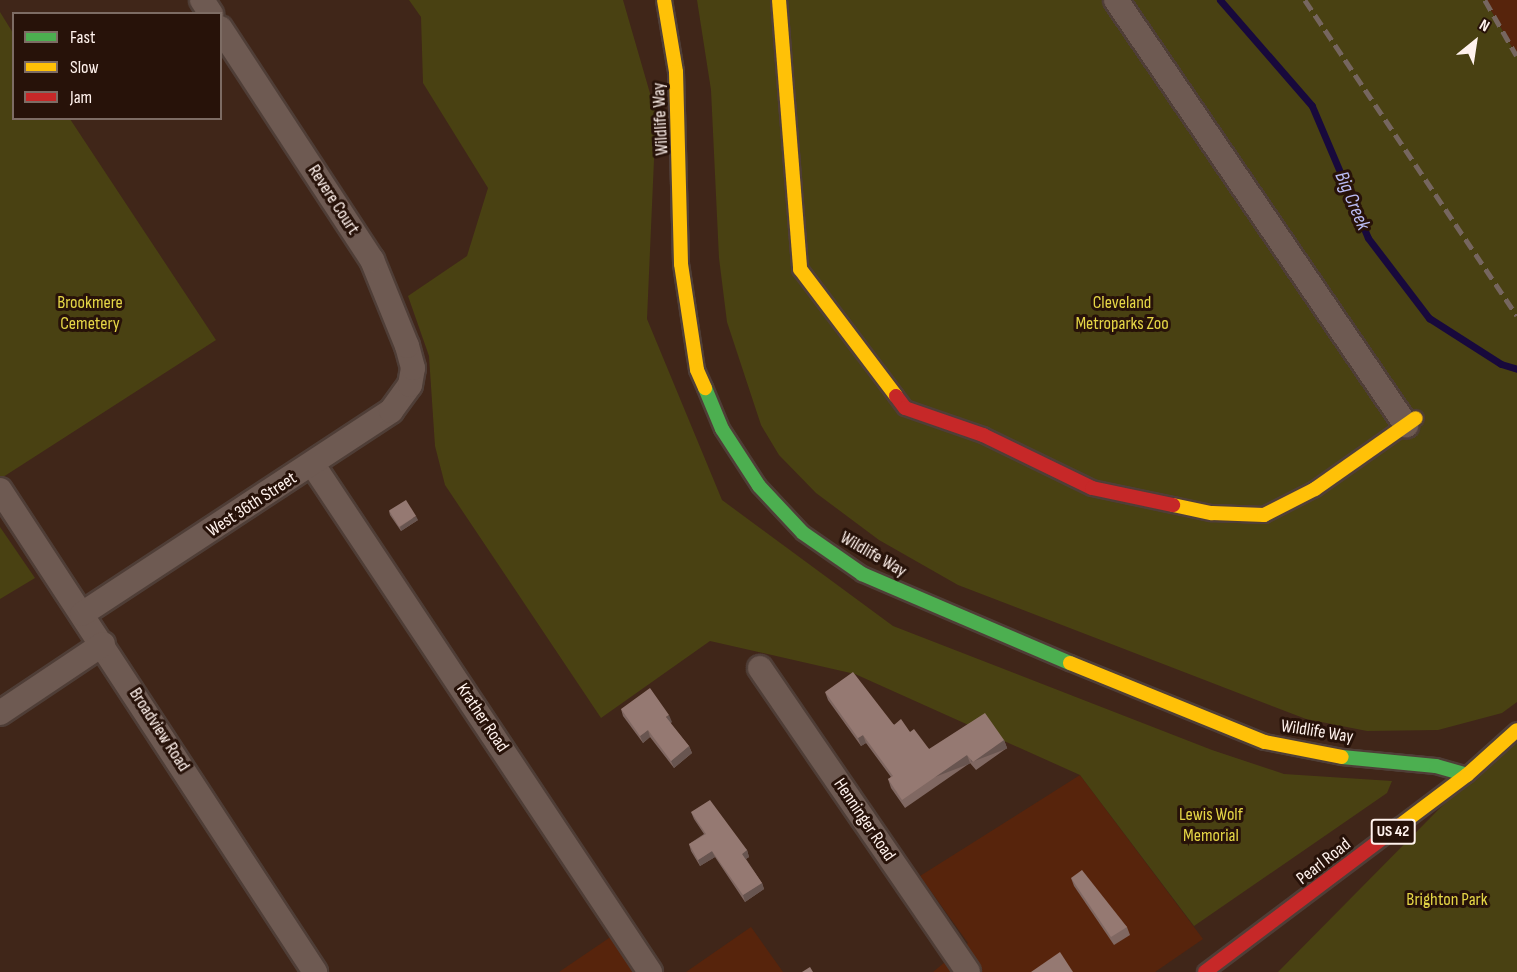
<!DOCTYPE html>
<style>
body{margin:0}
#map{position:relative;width:1517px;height:972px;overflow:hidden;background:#402619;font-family:"Sofia Sans Condensed",sans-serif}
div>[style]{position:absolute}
.built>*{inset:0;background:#57240c}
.green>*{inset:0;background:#494112}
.stream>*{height:7px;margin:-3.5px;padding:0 3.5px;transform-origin:3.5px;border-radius:3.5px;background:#18093c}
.roads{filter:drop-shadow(2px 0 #4f3e37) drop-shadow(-2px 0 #4f3e37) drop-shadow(0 2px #4f3e37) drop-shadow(0 -2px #4f3e37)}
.street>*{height:24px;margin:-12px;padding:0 12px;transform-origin:12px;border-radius:12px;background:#6e5a52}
.fast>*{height:14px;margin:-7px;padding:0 7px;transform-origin:7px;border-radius:7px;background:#4caf50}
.slow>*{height:14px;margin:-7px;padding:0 7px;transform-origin:7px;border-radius:7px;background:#ffc107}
.jam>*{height:14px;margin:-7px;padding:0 7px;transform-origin:7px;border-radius:7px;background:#c62828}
.rail>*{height:4.5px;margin-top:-2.25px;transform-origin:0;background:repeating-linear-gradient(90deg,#76665f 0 12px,transparent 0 18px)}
.wall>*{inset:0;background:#806862}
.shaded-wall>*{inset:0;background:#685550;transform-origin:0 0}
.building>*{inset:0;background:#957972;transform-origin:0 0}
span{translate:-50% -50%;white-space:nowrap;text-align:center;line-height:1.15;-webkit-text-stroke:6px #271209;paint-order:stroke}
.shield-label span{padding:2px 4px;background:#271209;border:2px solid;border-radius:4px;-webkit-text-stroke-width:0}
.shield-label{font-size:16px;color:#fff2ed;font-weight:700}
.street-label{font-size:18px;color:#fff2ed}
.park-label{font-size:18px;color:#e5d646}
.water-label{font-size:20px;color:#bbbdf5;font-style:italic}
.legend{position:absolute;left:12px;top:12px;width:210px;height:108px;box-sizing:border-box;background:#271209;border:2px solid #7d6c64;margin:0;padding:8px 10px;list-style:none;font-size:18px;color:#fff2ed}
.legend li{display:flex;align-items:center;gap:12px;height:30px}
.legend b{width:30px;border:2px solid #7d6c64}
.north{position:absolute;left:1445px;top:12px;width:60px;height:60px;-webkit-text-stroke:4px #271209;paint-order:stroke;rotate:30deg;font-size:16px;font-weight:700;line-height:24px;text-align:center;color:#fff2ed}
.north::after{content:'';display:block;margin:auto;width:21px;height:27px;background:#fff2ed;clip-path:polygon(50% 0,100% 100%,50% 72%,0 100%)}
</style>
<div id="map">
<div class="built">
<div style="clip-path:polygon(1485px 0,1517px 0,1517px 56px)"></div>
<div style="clip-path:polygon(1080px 775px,1203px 939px,1155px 972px,933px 972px,968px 943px,920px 876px)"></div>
<div style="clip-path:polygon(751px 927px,783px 972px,686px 972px)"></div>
<div style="clip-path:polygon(612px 936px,636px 972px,559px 972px)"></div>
</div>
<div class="green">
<div style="clip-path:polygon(409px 0,623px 0,656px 114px,647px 319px,722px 500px,893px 626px,1212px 750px,1284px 774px,1392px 781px,1387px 793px,1194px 926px,1080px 775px,855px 674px,710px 641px,601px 718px,445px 485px,435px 446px,429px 356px,408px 296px,467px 256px,488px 188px,423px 83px,421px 17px)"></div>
<div style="clip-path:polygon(697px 0,1485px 0,1517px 56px,1517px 702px,1502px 713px,1438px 730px,1367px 731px,1306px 719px,958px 585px,879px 540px,816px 493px,779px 455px,761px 425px,727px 322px,719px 258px,711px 90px)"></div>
<div style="clip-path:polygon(0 12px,13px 33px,14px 118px,70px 119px,216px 340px,0 479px)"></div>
<div style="clip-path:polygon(0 527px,35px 578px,0 599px)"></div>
<div style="clip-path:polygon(1517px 730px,1517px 972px,1278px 972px)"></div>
</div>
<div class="stream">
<div style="left:1220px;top:0;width:140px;rotate:49deg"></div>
<div style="left:1312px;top:106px;width:143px;rotate:67deg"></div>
<div style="left:1368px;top:238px;width:101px;rotate:52.7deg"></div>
<div style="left:1429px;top:318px;width:85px;rotate:32.6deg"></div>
<div style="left:1501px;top:364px;width:17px;rotate:17deg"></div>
</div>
<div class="roads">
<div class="street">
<div style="left:202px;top:0;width:17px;rotate:57deg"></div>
<div style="left:1116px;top:0;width:515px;rotate:55.69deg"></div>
<div style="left:313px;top:465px;width:609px;rotate:56.39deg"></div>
<div style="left:0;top:490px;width:576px;rotate:56.83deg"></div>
<div style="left:82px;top:614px;width:370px;rotate:-33.3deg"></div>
<div style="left:391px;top:411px;width:32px;rotate:-54deg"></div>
<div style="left:410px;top:385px;width:17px;rotate:-80deg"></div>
<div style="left:413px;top:368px;width:23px;rotate:-105deg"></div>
<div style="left:407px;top:346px;width:93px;rotate:-112.1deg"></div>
<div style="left:372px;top:260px;width:277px;rotate:-123.2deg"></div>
<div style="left:760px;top:668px;width:368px;rotate:55.6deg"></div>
<div style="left:0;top:713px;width:124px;rotate:-33.8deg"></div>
</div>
<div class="fast">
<div style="left:705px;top:388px;width:44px;rotate:67.5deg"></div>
<div style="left:722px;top:429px;width:68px;rotate:57deg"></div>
<div style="left:759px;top:486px;width:64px;rotate:46.9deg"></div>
<div style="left:803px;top:533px;width:72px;rotate:34.8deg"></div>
<div style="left:862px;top:574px;width:226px;rotate:23.2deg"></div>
<div style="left:1342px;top:757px;width:94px;rotate:5.5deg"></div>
<div style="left:1436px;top:766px;width:32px;rotate:16deg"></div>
</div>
<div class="slow">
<div style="left:664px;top:0;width:73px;rotate:80.5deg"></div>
<div style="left:676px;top:72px;width:192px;rotate:88.5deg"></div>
<div style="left:681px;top:264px;width:107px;rotate:81.4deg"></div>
<div style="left:697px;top:370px;width:20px;rotate:66deg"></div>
<div style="left:779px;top:0;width:270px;rotate:85.5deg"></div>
<div style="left:800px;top:269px;width:159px;rotate:52.9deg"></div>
<div style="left:1173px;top:505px;width:40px;rotate:12deg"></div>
<div style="left:1212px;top:513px;width:52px;rotate:2.2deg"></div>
<div style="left:1264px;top:515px;width:57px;rotate:-27deg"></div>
<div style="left:1315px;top:489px;width:123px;rotate:-35.1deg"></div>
<div style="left:1070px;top:663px;width:210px;rotate:22.1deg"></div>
<div style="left:1265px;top:742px;width:78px;rotate:11deg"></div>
<div style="left:1399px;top:826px;width:85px;rotate:-36.9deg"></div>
<div style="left:1467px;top:775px;width:67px;rotate:-42deg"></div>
</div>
<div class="jam">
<div style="left:896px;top:396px;width:15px;rotate:53deg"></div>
<div style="left:905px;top:408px;width:83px;rotate:19.1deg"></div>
<div style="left:983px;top:435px;width:121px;rotate:25.9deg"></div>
<div style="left:1092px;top:488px;width:83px;rotate:11.9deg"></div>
<div style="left:1205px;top:972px;width:243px;rotate:-37deg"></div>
</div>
</div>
<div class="rail">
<div style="left:1305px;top:0;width:380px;rotate:56.1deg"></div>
<div style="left:1485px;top:0;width:64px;rotate:60.3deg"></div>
</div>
<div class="wall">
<div style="clip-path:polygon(389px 511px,418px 520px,401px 531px,390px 515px)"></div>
<div style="clip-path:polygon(825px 692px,910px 732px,929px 749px,1004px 740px,1007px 748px,976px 770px,970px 763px,905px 808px,891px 788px,888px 779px,891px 777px,866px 743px,861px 746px,828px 700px)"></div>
<div style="clip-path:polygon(621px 709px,672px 722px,670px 723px,689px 746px,692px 753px,674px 768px,650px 737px,643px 743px,623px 716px)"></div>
<div style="clip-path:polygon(691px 812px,747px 850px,749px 857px,746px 859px,762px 883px,764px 889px,745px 902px,715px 857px,700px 866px,691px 851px,689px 844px,704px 834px,694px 819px)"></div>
<div style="clip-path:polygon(1071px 878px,1127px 927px,1130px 935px,1114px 945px,1074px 886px)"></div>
</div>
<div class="shaded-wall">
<div style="clip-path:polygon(416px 516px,418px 520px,401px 531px,400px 527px)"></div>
<div style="clip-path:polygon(669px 715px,672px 722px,668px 724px,666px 717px)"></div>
<div style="clip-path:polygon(648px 730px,650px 737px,643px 743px,640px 736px)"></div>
<div style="clip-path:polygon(863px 735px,866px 743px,861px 746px,858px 738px)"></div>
<div style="left:1004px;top:740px;width:9px;height:38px;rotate:69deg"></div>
<div style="clip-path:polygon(689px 746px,692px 753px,674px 768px,671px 761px)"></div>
<div style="left:967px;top:755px;width:9px;height:79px;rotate:69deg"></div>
<div style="clip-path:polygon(747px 850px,749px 857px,744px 860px,742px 854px)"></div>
<div style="clip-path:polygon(712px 851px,715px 857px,700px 866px,698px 860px)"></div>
<div style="clip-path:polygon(762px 883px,764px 889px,745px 902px,743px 895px)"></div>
</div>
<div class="building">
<div style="left:406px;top:500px;width:19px;height:20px;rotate:58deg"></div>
<div style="clip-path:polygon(853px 672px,894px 725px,901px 719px,910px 732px,914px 729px,929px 749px,985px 713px,1004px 740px,973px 762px,967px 755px,902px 800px,888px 779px,893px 776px,863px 735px,858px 738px,825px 692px)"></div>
<div style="clip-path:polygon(650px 688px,669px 715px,666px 717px,689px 746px,671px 761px,648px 730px,640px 736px,621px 709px)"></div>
<div style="clip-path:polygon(710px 800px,747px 850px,742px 854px,762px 883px,743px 895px,712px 851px,698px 860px,689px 844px,706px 834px,691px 812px)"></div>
<div style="clip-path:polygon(1082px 870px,1127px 927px,1111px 937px,1071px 878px)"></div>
<div style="clip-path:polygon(1060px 952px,1073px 972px,1031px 972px)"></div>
<div style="clip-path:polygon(810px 967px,813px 972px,802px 972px)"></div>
</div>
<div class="shield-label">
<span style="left:1393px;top:832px">US 42</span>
</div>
<div class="street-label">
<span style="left:661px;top:119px;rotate:-93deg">Wildlife Way</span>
<span style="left:333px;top:200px;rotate:57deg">Revere Court</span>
<span style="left:252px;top:505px;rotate:-33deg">West 36th Street</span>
<span style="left:873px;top:555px;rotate:30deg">Wildlife Way</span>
<span style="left:482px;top:718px;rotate:56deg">Krather Road</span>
<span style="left:159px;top:730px;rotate:57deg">Broadview Road</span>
<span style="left:1317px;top:732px;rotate:9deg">Wildlife Way</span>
<span style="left:864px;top:820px;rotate:56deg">Henninger Road</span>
<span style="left:1324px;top:862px;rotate:-38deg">Pearl Road</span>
</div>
<div class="park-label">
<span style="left:90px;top:314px">Brookmere<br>Cemetery</span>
<span style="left:1122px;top:314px">Cleveland<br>Metroparks Zoo</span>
<span style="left:1211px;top:826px">Lewis Wolf<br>Memorial</span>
<span style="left:1447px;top:900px">Brighton Park</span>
</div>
<div class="water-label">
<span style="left:1352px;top:201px;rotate:67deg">Big Creek</span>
</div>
<ul class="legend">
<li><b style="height:8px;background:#4caf50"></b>Fast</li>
<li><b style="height:8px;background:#ffc107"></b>Slow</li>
<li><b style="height:8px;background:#c62828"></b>Jam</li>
</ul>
<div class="north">N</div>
</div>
